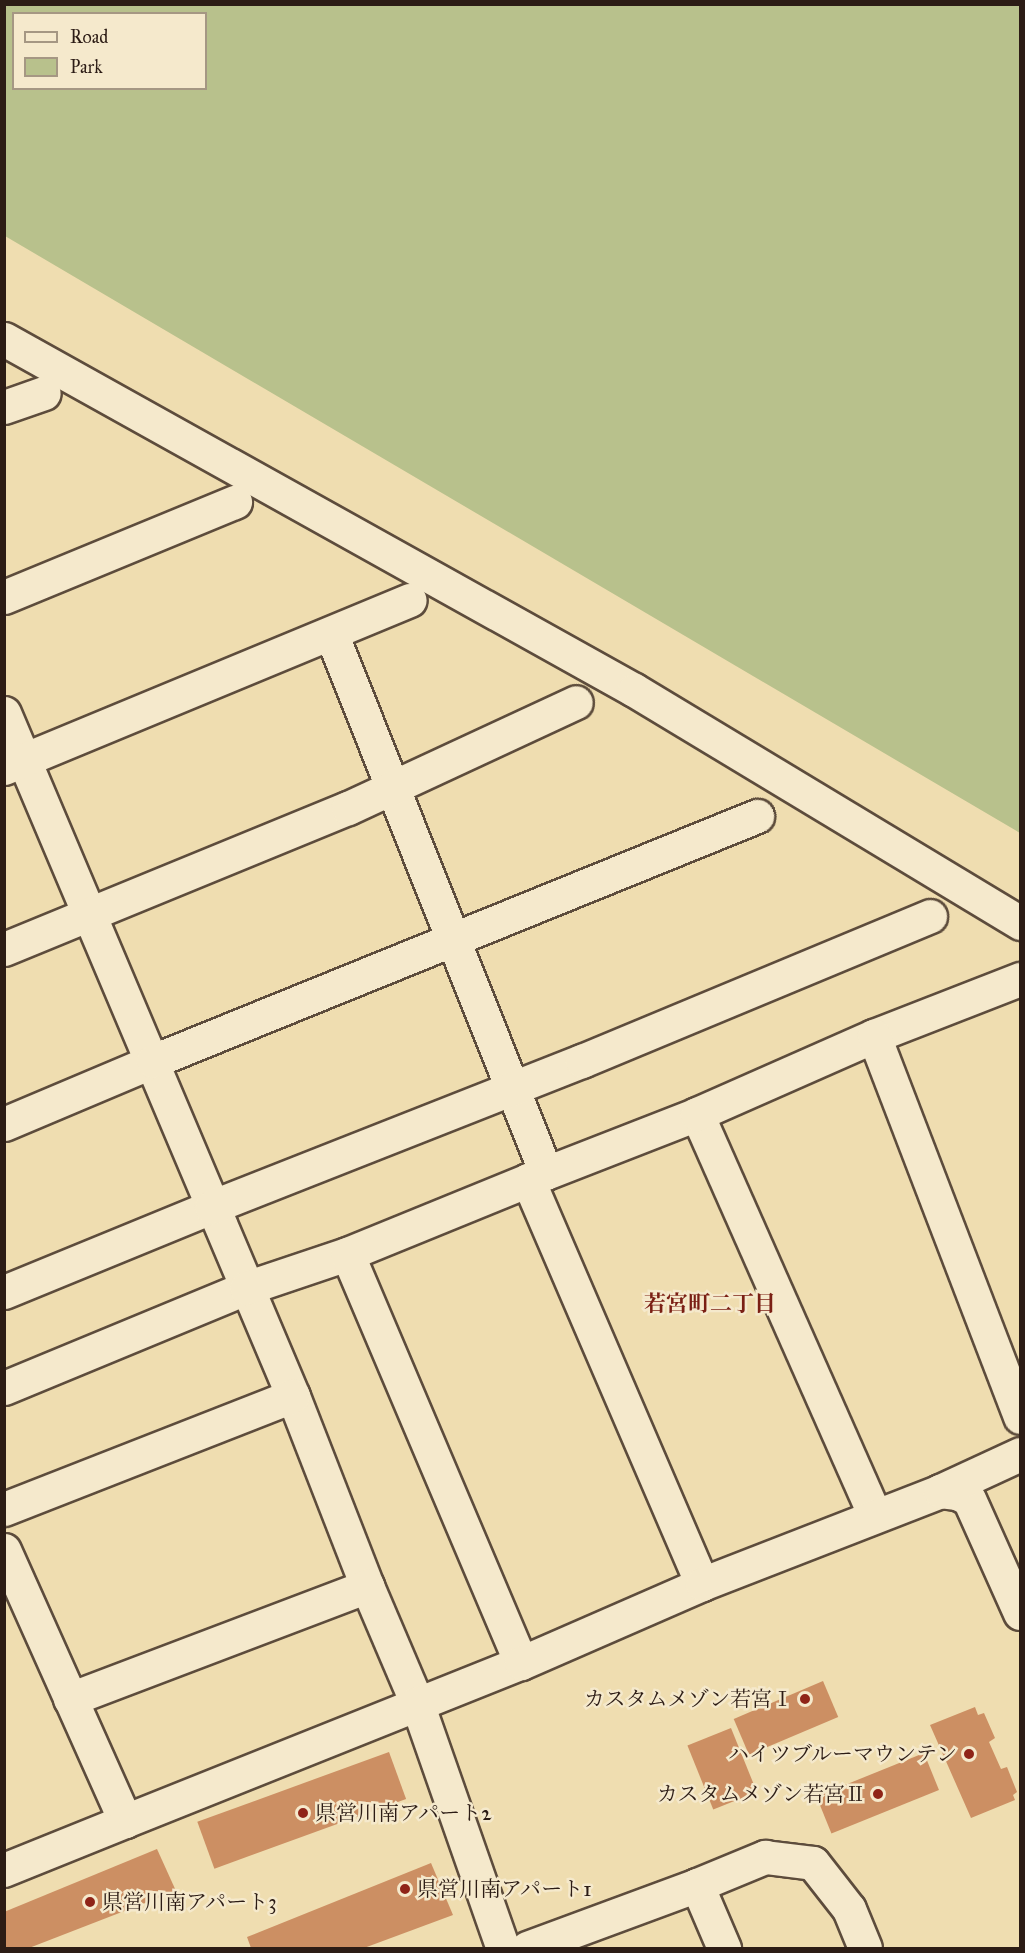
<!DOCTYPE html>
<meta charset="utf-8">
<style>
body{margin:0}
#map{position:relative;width:1025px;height:1953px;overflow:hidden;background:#efddb0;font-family:"IM FELL Great Primer","Noto Serif JP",serif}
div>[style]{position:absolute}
.green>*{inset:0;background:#b8c18c}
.building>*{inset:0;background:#cc8f63;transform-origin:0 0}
.roads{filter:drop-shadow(2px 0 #5d4c3c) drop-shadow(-2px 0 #5d4c3c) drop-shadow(0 2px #5d4c3c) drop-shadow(0 -2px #5d4c3c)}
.minor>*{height:33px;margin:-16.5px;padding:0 16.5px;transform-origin:16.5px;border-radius:16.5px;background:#f5e9cc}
.dots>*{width:16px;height:16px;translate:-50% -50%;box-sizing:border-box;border:3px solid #f5e9cc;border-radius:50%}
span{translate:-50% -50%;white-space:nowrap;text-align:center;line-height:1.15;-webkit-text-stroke:5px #f5e9cc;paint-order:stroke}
.poi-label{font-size:21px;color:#2c1c15}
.right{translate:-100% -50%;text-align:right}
.left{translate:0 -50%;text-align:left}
.neighbourhood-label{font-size:22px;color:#7a1f14;font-weight:700}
.frame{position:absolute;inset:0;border:6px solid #2c1c15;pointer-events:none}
.legend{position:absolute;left:12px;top:12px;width:195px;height:78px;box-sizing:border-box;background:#f5e9cc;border:2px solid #a59783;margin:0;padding:8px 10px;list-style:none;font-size:18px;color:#2c1c15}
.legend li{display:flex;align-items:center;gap:12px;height:30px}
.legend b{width:30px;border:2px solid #a59783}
</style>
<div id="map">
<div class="green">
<div style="clip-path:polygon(evenodd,5px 4px,1020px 5px,1020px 833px,5px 236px,5px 4px,14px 14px,206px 14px,206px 88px,14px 88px,14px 14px)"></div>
</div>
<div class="building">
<div style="left:823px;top:1681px;width:39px;height:97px;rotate:67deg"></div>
<div style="clip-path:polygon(975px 1707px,978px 1715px,984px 1713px,995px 1738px,989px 1742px,1001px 1769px,1007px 1767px,1017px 1792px,1013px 1795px,1015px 1800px,971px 1818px,930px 1725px)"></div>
<div style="left:731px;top:1728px;width:69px;height:47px;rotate:68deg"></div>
<div style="left:389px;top:1752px;width:50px;height:204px;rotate:70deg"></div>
<div style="left:924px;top:1753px;width:40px;height:116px;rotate:68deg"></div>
<div style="clip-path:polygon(157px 1849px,176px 1891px,29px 1948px,4px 1948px,4px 1912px)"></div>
<div style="clip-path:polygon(431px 1863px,453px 1915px,364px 1948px,251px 1948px,247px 1937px)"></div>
</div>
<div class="roads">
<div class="minor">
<div style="left:4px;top:339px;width:721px;rotate:29.12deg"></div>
<div style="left:634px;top:690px;width:451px;rotate:31.1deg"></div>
<div style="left:4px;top:407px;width:42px;rotate:-19.3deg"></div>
<div style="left:4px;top:597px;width:250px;rotate:-22.4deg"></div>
<div style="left:331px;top:633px;width:581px;rotate:68.29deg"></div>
<div style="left:4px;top:713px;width:742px;rotate:67.07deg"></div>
<div style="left:293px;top:1396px;width:204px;rotate:68.7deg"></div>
<div style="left:367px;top:1586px;width:127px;rotate:66.9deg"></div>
<div style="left:417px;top:1703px;width:260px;rotate:70.7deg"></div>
<div style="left:4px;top:768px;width:439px;rotate:-22.5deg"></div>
<div style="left:4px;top:949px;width:372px;rotate:-22.3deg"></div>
<div style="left:348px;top:808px;width:251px;rotate:-24.9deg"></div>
<div style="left:874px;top:1036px;width:157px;rotate:-21.3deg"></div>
<div style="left:697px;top:1114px;width:439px;rotate:66.1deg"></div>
<div style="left:4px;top:1124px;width:162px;rotate:-22.9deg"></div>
<div style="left:153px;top:1061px;width:652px;rotate:-22.08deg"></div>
<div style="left:4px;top:1292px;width:224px;rotate:-22.3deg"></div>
<div style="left:211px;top:1207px;width:399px;rotate:-21.5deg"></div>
<div style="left:582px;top:1061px;width:377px;rotate:-22.6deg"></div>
<div style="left:4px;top:1388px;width:262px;rotate:-22.5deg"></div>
<div style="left:246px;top:1288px;width:107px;rotate:-18.6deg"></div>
<div style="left:940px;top:1491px;width:17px;rotate:7deg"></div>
<div style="left:957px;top:1493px;width:13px;rotate:27deg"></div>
<div style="left:969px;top:1499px;width:125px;rotate:65.9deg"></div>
<div style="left:4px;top:1509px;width:310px;rotate:-21.4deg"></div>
<div style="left:4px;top:1550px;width:297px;rotate:65.9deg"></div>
<div style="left:125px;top:1821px;width:131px;rotate:158deg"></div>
<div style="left:702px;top:1584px;width:440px;rotate:-113.3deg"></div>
<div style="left:528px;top:1180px;width:181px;rotate:-21.3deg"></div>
<div style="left:697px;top:1114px;width:193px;rotate:-23.8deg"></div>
<div style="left:874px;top:1036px;width:408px;rotate:69deg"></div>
<div style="left:521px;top:1663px;width:444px;rotate:-113deg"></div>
<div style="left:347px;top:1254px;width:196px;rotate:-22.2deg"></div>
<div style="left:70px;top:1699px;width:318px;rotate:-20.8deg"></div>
<div style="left:125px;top:1821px;width:426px;rotate:-21.8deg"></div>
<div style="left:521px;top:1663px;width:197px;rotate:-23.6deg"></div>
<div style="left:702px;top:1584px;width:256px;rotate:-21.3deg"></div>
<div style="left:940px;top:1491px;width:88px;rotate:-24.8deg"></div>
<div style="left:697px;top:1885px;width:69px;rotate:66.8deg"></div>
<div style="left:527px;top:1948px;width:181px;rotate:-20.3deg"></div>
<div style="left:697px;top:1885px;width:74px;rotate:-22.4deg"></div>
<div style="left:765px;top:1857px;width:48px;rotate:7.1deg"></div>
<div style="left:813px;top:1863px;width:58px;rotate:52deg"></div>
<div style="left:849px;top:1909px;width:42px;rotate:67.7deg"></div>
</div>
</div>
<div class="dots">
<div style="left:805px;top:1699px;background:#8f2418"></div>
<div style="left:969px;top:1754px;background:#8f2418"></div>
<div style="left:878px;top:1794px;background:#8f2418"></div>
<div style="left:303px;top:1813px;background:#8f2418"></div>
<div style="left:405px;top:1889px;background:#8f2418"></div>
<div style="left:90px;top:1902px;background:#8f2418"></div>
</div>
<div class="poi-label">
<span class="right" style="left:793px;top:1699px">カスタムメゾン若宮Ⅰ</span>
<span class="right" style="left:957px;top:1754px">ハイツブルーマウンテン</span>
<span class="right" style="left:866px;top:1794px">カスタムメゾン若宮Ⅱ</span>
<span class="left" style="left:315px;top:1813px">県営川南アパート2</span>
<span class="left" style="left:417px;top:1889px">県営川南アパート1</span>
<span class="left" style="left:102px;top:1902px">県営川南アパート3</span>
</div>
<div class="neighbourhood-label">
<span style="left:710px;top:1304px">若宮町二丁目</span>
</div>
<div class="frame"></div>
<ul class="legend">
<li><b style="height:8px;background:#f5e9cc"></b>Road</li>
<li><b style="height:16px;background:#b8c18c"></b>Park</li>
</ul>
</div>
